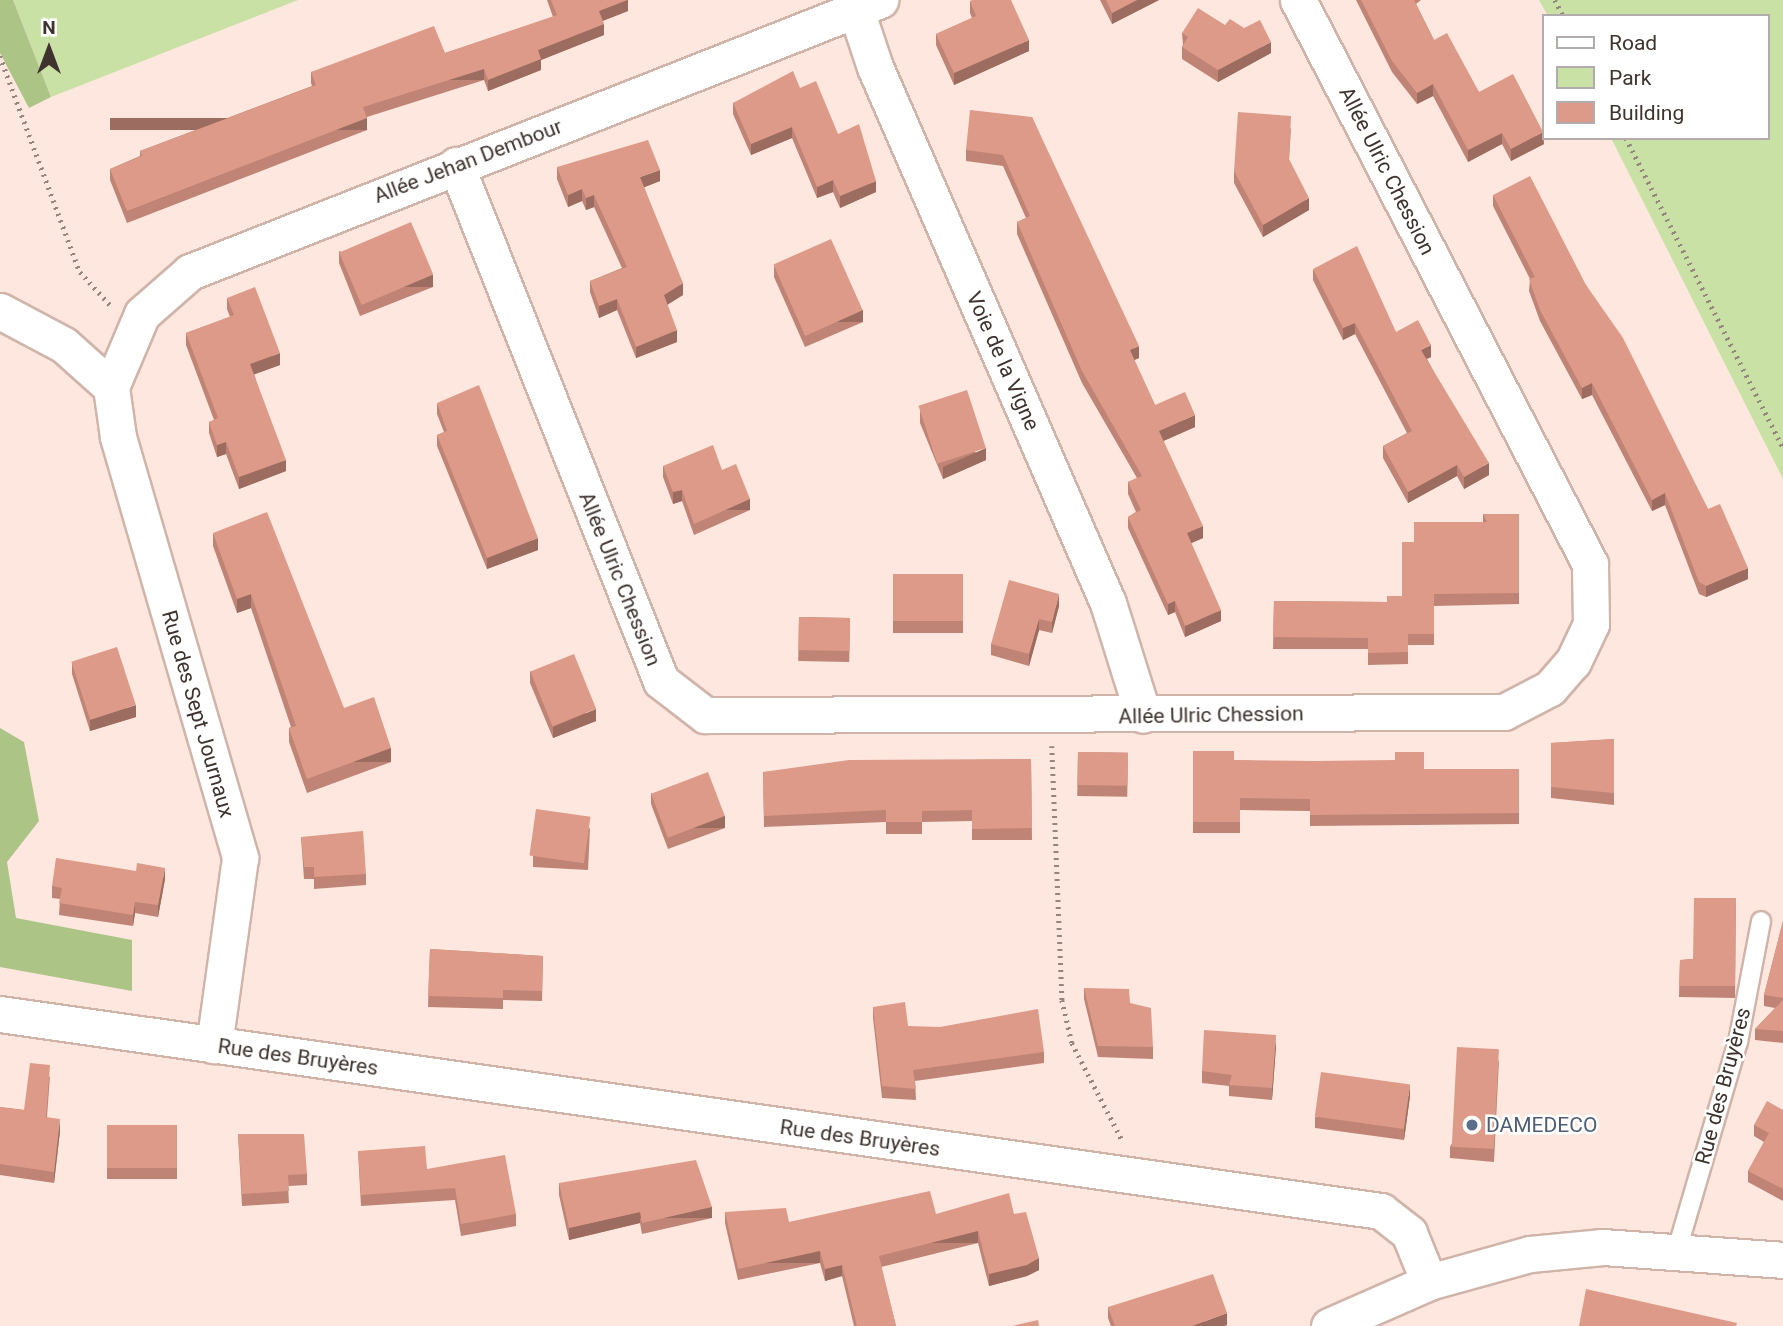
<!DOCTYPE html>
<meta charset="utf-8">
<style>
body{margin:0}
#map{position:relative;width:1783px;height:1326px;overflow:hidden;background:#fee7de;font-family:Roboto,sans-serif}
div>[style]{position:absolute}
.green>*{inset:0;background:#cae1a6}
.forest>*{inset:0;background:#adc487}
.path>*{height:4.5px;margin-top:-2.25px;transform-origin:0;background:repeating-linear-gradient(90deg,#95857e 0 2px,transparent 0 7px)}
.roads{filter:drop-shadow(2px 0 #d0b4aa) drop-shadow(-2px 0 #d0b4aa) drop-shadow(0 2px #d0b4aa) drop-shadow(0 -2px #d0b4aa)}
.service>*{height:18px;margin:-9px;padding:0 9px;transform-origin:9px;border-radius:9px;background:#fff}
.minor>*{height:35px;margin:-17.5px;padding:0 17.5px;transform-origin:17.5px;border-radius:17.5px;background:#fff}
.wall>*{inset:0;background:#bf8475;transform-origin:0 0}
.shaded-wall>*{inset:0;background:#9b6c5f;transform-origin:0 0}
.building>*{inset:0;background:#de9a88;transform-origin:0 0}
.dots>*{width:19px;height:19px;translate:-50% -50%;box-sizing:border-box;border:4px solid #fff;border-radius:50%}
span{translate:-50% -50%;white-space:nowrap;text-align:center;line-height:1.15;-webkit-text-stroke:5px #fff;paint-order:stroke}
.street-label{font-size:21px;color:#3e332f}
.service-label{font-size:21px;color:#4e5e75}
.left{translate:0 -50%;text-align:left}
.legend{position:absolute;left:1542px;top:14px;width:228px;height:126px;box-sizing:border-box;background:#fff;border:2px solid #b2adac;margin:0;padding:9px 12px;list-style:none;font-size:21px;color:#3e332f}
.legend li{display:flex;align-items:center;gap:14px;height:35px}
.legend b{width:35px;border:2px solid #b2adac}
.north{position:absolute;left:14px;top:14px;width:70px;height:70px;-webkit-text-stroke:5px #fff;paint-order:stroke;rotate:0deg;font-size:19px;font-weight:700;line-height:28px;text-align:center;color:#3e332f}
.north::after{content:'';display:block;margin:auto;width:24px;height:32px;background:#3e332f;clip-path:polygon(50% 0,100% 100%,50% 72%,0 100%)}
</style>
<div id="map">
<div class="green">
<div style="clip-path:polygon(13px 0,298px 0,51px 97px)"></div>
<div style="clip-path:polygon(1539px 0,1783px 0,1783px 479px,1611px 138px,1767px 138px,1767px 16px,1548px 16px)"></div>
</div>
<div class="forest">
<div style="clip-path:polygon(0 0,13px 0,51px 97px,29px 108px,0 53px)"></div>
<div style="clip-path:polygon(0 728px,24px 742px,39px 821px,7px 862px,16px 918px,132px 940px,132px 991px,0 967px)"></div>
</div>
<div class="path">
<div style="left:1555px;top:0;width:18px;rotate:63deg"></div>
<div style="left:0;top:56px;width:230px;rotate:69.7deg"></div>
<div style="left:80px;top:272px;width:47px;rotate:47.6deg"></div>
<div style="left:1626px;top:138px;width:347px;rotate:63.1deg"></div>
<div style="left:1052px;top:746px;width:254px;rotate:87.7deg"></div>
<div style="left:1062px;top:1000px;width:44px;rotate:76.9deg"></div>
<div style="left:1072px;top:1043px;width:111px;rotate:62.7deg"></div>
</div>
<div class="roads">
<div class="service">
<div style="left:1677px;top:1250px;width:217px;rotate:-73.7deg"></div>
<div style="left:1738px;top:1042px;width:123px;rotate:-79.2deg"></div>
</div>
<div class="minor">
<div style="left:856px;top:10px;width:60px;rotate:71.6deg"></div>
<div style="left:875px;top:67px;width:584px;rotate:66.51deg"></div>
<div style="left:1108px;top:603px;width:117px;rotate:72.6deg"></div>
<div style="left:456px;top:165px;width:555px;rotate:68.33deg"></div>
<div style="left:661px;top:681px;width:56px;rotate:37.7deg"></div>
<div style="left:705px;top:715px;width:799px;rotate:-0.22deg"></div>
<div style="left:1504px;top:712px;width:52px;rotate:-27.6deg"></div>
<div style="left:1550px;top:688px;width:35px;rotate:-49deg"></div>
<div style="left:1573px;top:662px;width:42px;rotate:-64.7deg"></div>
<div style="left:1591px;top:624px;width:60px;rotate:-91deg"></div>
<div style="left:1590px;top:564px;width:635px;rotate:-117.37deg"></div>
<div style="left:0;top:311px;width:72px;rotate:28deg"></div>
<div style="left:64px;top:345px;width:63px;rotate:41.8deg"></div>
<div style="left:111px;top:387px;width:79px;rotate:-67deg"></div>
<div style="left:142px;top:314px;width:64px;rotate:-41.2deg"></div>
<div style="left:190px;top:272px;width:742px;rotate:-21.51deg"></div>
<div style="left:111px;top:387px;width:50px;rotate:82deg"></div>
<div style="left:118px;top:437px;width:438px;rotate:73.8deg"></div>
<div style="left:240px;top:858px;width:189px;rotate:97.9deg"></div>
<div style="left:0;top:1014px;width:1395px;rotate:8.12deg"></div>
<div style="left:1381px;top:1211px;width:36px;rotate:38deg"></div>
<div style="left:1409px;top:1233px;width:53px;rotate:67.8deg"></div>
<div style="left:1329px;top:1326px;width:109px;rotate:-23.7deg"></div>
<div style="left:1429px;top:1282px;width:105px;rotate:-15.5deg"></div>
<div style="left:1530px;top:1254px;width:73px;rotate:-5.5deg"></div>
<div style="left:1603px;top:1247px;width:180px;rotate:4.1deg"></div>
</div>
</div>
<div class="wall">
<div style="clip-path:polygon(547px 0,628px 0,628px 11px,603px 21px,604px 35px,541px 60px,541px 70px,488px 91px,484px 80px,367px 117px,367px 130px,127px 223px,110px 180px,110px 169px,140px 156px,140px 151px,312px 86px,311px 83px,311px 72px,445px 53px,553px 17px)"></div>
<div style="clip-path:polygon(1100px 0,1159px 0,1112px 24px)"></div>
<div style="clip-path:polygon(1356px 0,1421px 0,1416px 4px,1434px 40px,1479px 92px,1544px 144px,1511px 161px,1502px 144px,1468px 162px,1433px 96px,1417px 104px,1392px 72px)"></div>
<div style="clip-path:polygon(970px 1px,1029px 51px,954px 85px,936px 45px,936px 34px,972px 18px,970px 13px)"></div>
<div style="clip-path:polygon(1225px 25px,1271px 53px,1218px 82px,1182px 59px,1182px 47px,1183px 45px,1182px 33px)"></div>
<div style="clip-path:polygon(800px 88px,838px 134px,876px 192px,840px 208px,833px 192px,817px 198px,792px 138px,751px 155px,733px 114px,733px 103px)"></div>
<div style="clip-path:polygon(1032px 117px,1139px 358px,1134px 360px,1155px 405px,1195px 427px,1163px 441px,1203px 538px,1191px 543px,1221px 621px,1185px 637px,1175px 612px,1168px 615px,1128px 528px,1128px 517px,1136px 512px,1128px 494px,1128px 482px,1137px 478px,1082px 383px,1017px 234px,1017px 222px,1026px 218px,1003px 166px,966px 161px,966px 150px)"></div>
<div style="clip-path:polygon(1291px 128px,1289px 160px,1309px 210px,1263px 237px,1234px 183px,1234px 171px)"></div>
<div style="clip-path:polygon(557px 167px,660px 181px,644px 187px,683px 295px,667px 304px,677px 342px,636px 358px,617px 310px,599px 318px,590px 292px,590px 281px,622px 268px,594px 207px,586px 210px,582px 201px,568px 207px,557px 179px)"></div>
<div style="clip-path:polygon(1493px 195px,1586px 285px,1708px 509px,1748px 579px,1706px 597px,1699px 594px,1665px 505px,1652px 511px,1592px 395px,1582px 399px,1540px 321px,1529px 291px,1530px 279px,1493px 206px)"></div>
<div style="clip-path:polygon(339px 251px,433px 287px,360px 316px,339px 263px)"></div>
<div style="clip-path:polygon(774px 266px,863px 322px,805px 347px,774px 277px)"></div>
<div style="clip-path:polygon(1313px 269px,1396px 332px,1431px 357px,1427px 359px,1489px 475px,1464px 489px,1457px 476px,1408px 503px,1383px 458px,1383px 446px,1407px 433px,1355px 334px,1343px 340px,1313px 280px)"></div>
<div style="clip-path:polygon(227px 298px,280px 365px,254px 374px,286px 471px,239px 489px,226px 454px,217px 457px,209px 433px,209px 422px,214px 420px,186px 345px,186px 333px,230px 317px,227px 309px)"></div>
<div style="clip-path:polygon(437px 403px,538px 550px,487px 569px,437px 446px,437px 435px,444px 432px,437px 414px)"></div>
<div style="clip-path:polygon(920px 411px,986px 460px,943px 479px,920px 423px)"></div>
<div style="clip-path:polygon(663px 466px,722px 470px,750px 510px,694px 535px,682px 501px,673px 504px,663px 477px)"></div>
<div style="clip-path:polygon(1483px 514px,1519px 514px,1519px 604px,1434px 606px,1434px 645px,1408px 645px,1408px 664px,1368px 665px,1368px 649px,1273px 649px,1274px 601px,1387px 602px,1402px 596px,1414px 542px,1483px 522px)"></div>
<div style="clip-path:polygon(213px 533px,344px 708px,391px 762px,307px 793px,289px 742px,289px 728px,291px 727px,251px 608px,237px 613px,213px 546px)"></div>
<div style="left:963px;top:574px;width:59px;height:70px;rotate:90deg"></div>
<div style="clip-path:polygon(1059px 606px,1052px 633px,1039px 630px,1029px 666px,991px 655px,991px 644px)"></div>
<div style="left:799px;top:617px;width:51px;height:44px;rotate:1deg"></div>
<div style="clip-path:polygon(72px 663px,136px 717px,90px 731px,72px 674px)"></div>
<div style="clip-path:polygon(530px 671px,596px 721px,553px 738px,530px 683px)"></div>
<div style="clip-path:polygon(1614px 739px,1614px 805px,1551px 798px,1551px 743px)"></div>
<div style="clip-path:polygon(1193px 751px,1234px 760px,1424px 769px,1519px 769px,1519px 824px,1310px 826px,1310px 811px,1240px 810px,1240px 833px,1193px 833px)"></div>
<div style="left:1078px;top:752px;width:50px;height:44px;rotate:1deg"></div>
<div style="clip-path:polygon(1031px 759px,1032px 840px,972px 840px,972px 821px,922px 822px,922px 834px,886px 834px,886px 822px,764px 827px,763px 772px)"></div>
<div style="clip-path:polygon(651px 793px,725px 828px,668px 849px,651px 804px)"></div>
<div style="clip-path:polygon(590px 828px,588px 870px,533px 867px,533px 856px)"></div>
<div style="clip-path:polygon(301px 837px,366px 874px,366px 885px,314px 889px,314px 879px,304px 879px)"></div>
<div style="clip-path:polygon(165px 879px,158px 917px,135px 913px,133px 926px,59px 915px,60px 899px,52px 898px,52px 886px)"></div>
<div style="clip-path:polygon(1736px 898px,1735px 998px,1679px 997px,1680px 960px,1693px 959px)"></div>
<div style="clip-path:polygon(1783px 921px,1783px 1043px,1755px 1040px,1755px 1029px,1775px 1008px,1764px 1006px,1764px 995px)"></div>
<div style="clip-path:polygon(430px 949px,543px 956px,542px 1001px,503px 1000px,503px 1009px,428px 1007px)"></div>
<div style="clip-path:polygon(1084px 988px,1130px 1003px,1153px 1047px,1153px 1059px,1098px 1057px,1084px 999px)"></div>
<div style="clip-path:polygon(873px 1007px,908px 1026px,1044px 1052px,1044px 1063px,915px 1081px,916px 1100px,882px 1098px,873px 1018px)"></div>
<div style="clip-path:polygon(1276px 1046px,1272px 1100px,1229px 1096px,1229px 1086px,1202px 1083px,1202px 1071px)"></div>
<div style="clip-path:polygon(1499px 1060px,1494px 1162px,1450px 1158px,1450px 1147px)"></div>
<div style="clip-path:polygon(50px 1076px,47px 1117px,60px 1131px,54px 1183px,0 1175px,0 1107px,24px 1110px)"></div>
<div style="clip-path:polygon(1410px 1096px,1404px 1140px,1315px 1128px,1315px 1117px)"></div>
<div style="clip-path:polygon(1783px 1110px,1783px 1201px,1748px 1182px,1748px 1171px,1764px 1142px,1754px 1136px,1754px 1125px)"></div>
<div style="left:177px;top:1125px;width:54px;height:70px;rotate:90deg"></div>
<div style="clip-path:polygon(238px 1134px,307px 1174px,307px 1185px,288px 1186px,289px 1203px,242px 1206px)"></div>
<div style="clip-path:polygon(358px 1151px,427px 1169px,516px 1214px,516px 1226px,461px 1236px,455px 1200px,361px 1206px)"></div>
<div style="clip-path:polygon(559px 1183px,712px 1218px,642px 1234px,640px 1223px,569px 1240px,559px 1195px)"></div>
<div style="clip-path:polygon(725px 1212px,789px 1222px,936px 1214px,1014px 1214px,1039px 1270px,1027px 1276px,989px 1286px,978px 1243px,881px 1267px,896px 1326px,854px 1326px,842px 1276px,825px 1281px,820px 1263px,738px 1280px,725px 1223px)"></div>
<div style="clip-path:polygon(1108px 1307px,1227px 1325px,1224px 1326px,1111px 1326px,1108px 1318px)"></div>
</div>
<div class="shaded-wall">
<div style="clip-path:polygon(628px 0,628px 11px,599px 22px,599px 11px)"></div>
<div style="clip-path:polygon(1137px 0,1159px 0,1112px 24px,1112px 13px)"></div>
<div style="clip-path:polygon(604px 24px,604px 35px,541px 60px,541px 70px,488px 91px,488px 80px,538px 50px)"></div>
<div style="clip-path:polygon(1029px 40px,1029px 51px,954px 85px,954px 73px)"></div>
<div style="clip-path:polygon(1271px 42px,1271px 53px,1218px 82px,1218px 70px)"></div>
<div style="left:484px;top:69px;width:11px;height:127px;rotate:90deg"></div>
<div style="clip-path:polygon(1433px 84px,1433px 96px,1417px 104px,1417px 93px)"></div>
<div style="left:367px;top:118px;width:12px;height:257px;rotate:90deg"></div>
<div style="clip-path:polygon(792px 127px,792px 138px,751px 155px,751px 144px)"></div>
<div style="clip-path:polygon(1543px 132px,1544px 144px,1511px 161px,1511px 149px)"></div>
<div style="clip-path:polygon(1502px 133px,1502px 144px,1468px 162px,1468px 150px)"></div>
<div style="clip-path:polygon(660px 170px,660px 181px,640px 189px,640px 177px)"></div>
<div style="clip-path:polygon(833px 180px,833px 192px,817px 198px,817px 187px)"></div>
<div style="clip-path:polygon(876px 181px,876px 192px,840px 208px,840px 196px)"></div>
<div style="clip-path:polygon(582px 189px,582px 201px,568px 207px,568px 195px)"></div>
<div style="clip-path:polygon(594px 195px,594px 207px,586px 210px,586px 198px)"></div>
<div style="clip-path:polygon(1309px 198px,1309px 210px,1263px 237px,1263px 225px)"></div>
<div style="left:433px;top:275px;width:12px;height:79px;rotate:90deg"></div>
<div style="clip-path:polygon(683px 283px,683px 295px,664px 307px,664px 295px)"></div>
<div style="clip-path:polygon(617px 299px,617px 310px,599px 318px,599px 306px)"></div>
<div style="left:863px;top:310px;width:12px;height:63px;rotate:90deg"></div>
<div style="clip-path:polygon(1355px 323px,1355px 334px,1343px 340px,1343px 328px)"></div>
<div style="clip-path:polygon(677px 330px,677px 342px,636px 358px,636px 347px)"></div>
<div style="clip-path:polygon(1431px 345px,1431px 357px,1421px 361px,1421px 350px)"></div>
<div style="clip-path:polygon(1139px 346px,1139px 358px,1130px 362px,1130px 350px)"></div>
<div style="clip-path:polygon(280px 353px,280px 365px,250px 376px,250px 364px)"></div>
<div style="clip-path:polygon(1592px 383px,1592px 395px,1582px 399px,1582px 388px)"></div>
<div style="clip-path:polygon(1195px 415px,1195px 427px,1159px 443px,1159px 431px)"></div>
<div style="clip-path:polygon(226px 442px,226px 454px,217px 457px,217px 445px)"></div>
<div style="clip-path:polygon(986px 448px,986px 460px,943px 479px,943px 467px)"></div>
<div style="clip-path:polygon(286px 460px,286px 471px,239px 489px,239px 477px)"></div>
<div style="clip-path:polygon(1489px 463px,1489px 475px,1464px 489px,1464px 477px)"></div>
<div style="clip-path:polygon(1457px 465px,1457px 476px,1408px 503px,1408px 492px)"></div>
<div style="clip-path:polygon(682px 490px,682px 501px,673px 504px,673px 492px)"></div>
<div style="clip-path:polygon(1665px 493px,1665px 505px,1652px 511px,1652px 500px)"></div>
<div style="left:750px;top:499px;width:11px;height:61px;rotate:90deg"></div>
<div style="clip-path:polygon(1203px 526px,1203px 538px,1187px 545px,1187px 533px)"></div>
<div style="clip-path:polygon(538px 538px,538px 550px,487px 569px,487px 558px)"></div>
<div style="clip-path:polygon(1748px 568px,1748px 579px,1706px 597px,1706px 586px)"></div>
<div style="clip-path:polygon(251px 594px,251px 608px,237px 613px,237px 599px)"></div>
<div style="clip-path:polygon(1059px 594px,1059px 606px,1052px 633px,1052px 622px)"></div>
<div style="clip-path:polygon(1175px 601px,1175px 612px,1168px 615px,1168px 604px)"></div>
<div style="clip-path:polygon(1221px 610px,1221px 621px,1185px 637px,1185px 626px)"></div>
<div style="clip-path:polygon(1039px 619px,1039px 630px,1029px 666px,1029px 654px)"></div>
<div style="clip-path:polygon(136px 705px,136px 717px,90px 731px,90px 720px)"></div>
<div style="clip-path:polygon(596px 709px,596px 721px,553px 738px,553px 727px)"></div>
<div style="left:391px;top:748px;width:14px;height:90px;rotate:90deg"></div>
<div style="left:725px;top:816px;width:12px;height:61px;rotate:90deg"></div>
<div style="clip-path:polygon(165px 868px,165px 879px,158px 917px,158px 905px)"></div>
<div style="clip-path:polygon(135px 902px,135px 913px,133px 926px,133px 915px)"></div>
<div style="clip-path:polygon(1276px 1035px,1276px 1046px,1272px 1100px,1272px 1088px)"></div>
<div style="clip-path:polygon(1410px 1084px,1410px 1096px,1404px 1140px,1404px 1128px)"></div>
<div style="clip-path:polygon(60px 1119px,60px 1131px,54px 1183px,54px 1172px)"></div>
<div style="left:712px;top:1207px;width:11px;height:72px;rotate:90deg"></div>
<div style="clip-path:polygon(640px 1212px,640px 1223px,569px 1240px,569px 1228px)"></div>
<div style="left:978px;top:1231px;width:12px;height:102px;rotate:90deg"></div>
<div style="left:820px;top:1251px;width:12px;height:84px;rotate:90deg"></div>
<div style="clip-path:polygon(1039px 1258px,1039px 1270px,1027px 1276px,989px 1286px,989px 1274px)"></div>
<div style="clip-path:polygon(842px 1265px,842px 1276px,825px 1281px,825px 1269px)"></div>
<div style="clip-path:polygon(1227px 1313px,1227px 1325px,1224px 1326px,1192px 1326px)"></div>
</div>
<div class="building">
<div style="clip-path:polygon(551px 0,627px 0,599px 11px,604px 24px,538px 50px,541px 59px,488px 80px,484px 69px,363px 107px,367px 118px,127px 211px,110px 169px,142px 156px,140px 151px,316px 85px,311px 72px,434px 26px,445px 53px,557px 15px)"></div>
<div style="clip-path:polygon(972px 0,1011px 0,1029px 40px,954px 73px,936px 34px,976px 16px,970px 1px)"></div>
<div style="clip-path:polygon(1106px 0,1137px 0,1112px 13px)"></div>
<div style="clip-path:polygon(1361px 0,1414px 0,1434px 40px,1447px 33px,1479px 92px,1513px 74px,1543px 132px,1511px 149px,1502px 133px,1468px 150px,1433px 84px,1417px 93px,1392px 61px)"></div>
<div style="clip-path:polygon(1198px 8px,1225px 25px,1230px 19px,1244px 28px,1260px 20px,1271px 42px,1218px 70px,1182px 47px,1188px 37px,1182px 33px)"></div>
<div style="clip-path:polygon(793px 71px,800px 88px,816px 81px,838px 134px,859px 124px,876px 181px,840px 196px,833px 180px,817px 187px,792px 127px,751px 144px,733px 103px)"></div>
<div style="clip-path:polygon(970px 110px,1032px 117px,1139px 346px,1130px 350px,1155px 405px,1185px 392px,1195px 415px,1159px 431px,1203px 526px,1187px 533px,1221px 610px,1185px 626px,1175px 601px,1168px 604px,1128px 517px,1141px 510px,1128px 482px,1142px 476px,1082px 371px,1017px 222px,1030px 216px,1003px 155px,966px 150px)"></div>
<div style="clip-path:polygon(1238px 112px,1291px 116px,1289px 159px,1309px 198px,1263px 225px,1234px 171px)"></div>
<div style="clip-path:polygon(648px 140px,660px 170px,640px 177px,683px 283px,664px 295px,677px 330px,636px 347px,617px 299px,599px 306px,590px 281px,627px 267px,594px 195px,586px 198px,582px 189px,568px 195px,557px 167px)"></div>
<div style="clip-path:polygon(1530px 176px,1586px 285px,1623px 338px,1708px 509px,1720px 504px,1748px 568px,1706px 586px,1699px 582px,1665px 493px,1652px 500px,1592px 383px,1582px 388px,1540px 310px,1529px 279px,1535px 277px,1493px 195px)"></div>
<div style="left:411px;top:222px;width:57px;height:78px;rotate:67deg"></div>
<div style="left:831px;top:239px;width:78px;height:63px;rotate:66deg"></div>
<div style="clip-path:polygon(1357px 246px,1396px 332px,1418px 320px,1431px 345px,1421px 350px,1489px 463px,1464px 477px,1457px 465px,1408px 492px,1383px 446px,1412px 431px,1355px 323px,1343px 328px,1313px 269px)"></div>
<div style="clip-path:polygon(255px 287px,280px 353px,250px 364px,286px 460px,239px 477px,226px 442px,217px 445px,209px 422px,218px 418px,186px 333px,234px 315px,227px 298px)"></div>
<div style="clip-path:polygon(479px 385px,538px 538px,487px 558px,437px 435px,447px 431px,437px 403px)"></div>
<div style="left:967px;top:390px;width:61px;height:51px;rotate:72deg"></div>
<div style="clip-path:polygon(713px 445px,722px 470px,736px 464px,750px 499px,694px 524px,682px 490px,673px 492px,663px 466px)"></div>
<div style="clip-path:polygon(267px 512px,344px 708px,374px 697px,391px 748px,307px 779px,289px 728px,296px 726px,251px 594px,237px 599px,213px 533px)"></div>
<div style="clip-path:polygon(1483px 514px,1519px 514px,1519px 593px,1434px 594px,1434px 634px,1408px 634px,1408px 652px,1368px 653px,1368px 638px,1273px 637px,1274px 601px,1387px 602px,1387px 596px,1402px 596px,1402px 542px,1414px 542px,1414px 522px,1487px 522px)"></div>
<div style="left:963px;top:574px;width:47px;height:70px;rotate:90deg"></div>
<div style="clip-path:polygon(1009px 580px,1059px 594px,1052px 622px,1039px 619px,1029px 654px,991px 644px)"></div>
<div style="left:799px;top:617px;width:51px;height:33px;rotate:1deg"></div>
<div style="left:117px;top:647px;width:61px;height:48px;rotate:72deg"></div>
<div style="left:574px;top:654px;width:59px;height:47px;rotate:68deg"></div>
<div style="clip-path:polygon(1614px 739px,1614px 793px,1551px 787px,1551px 743px)"></div>
<div style="clip-path:polygon(1193px 751px,1234px 751px,1234px 760px,1316px 761px,1395px 760px,1395px 752px,1424px 752px,1424px 769px,1519px 769px,1519px 813px,1310px 815px,1310px 799px,1240px 798px,1240px 822px,1193px 822px)"></div>
<div style="left:1078px;top:752px;width:50px;height:33px;rotate:1deg"></div>
<div style="clip-path:polygon(1031px 759px,1032px 828px,972px 829px,972px 810px,922px 811px,922px 822px,886px 822px,886px 810px,764px 816px,763px 772px,849px 760px)"></div>
<div style="left:708px;top:772px;width:47px;height:61px;rotate:69deg"></div>
<div style="left:536px;top:809px;width:55px;height:47px;rotate:8deg"></div>
<div style="clip-path:polygon(363px 831px,366px 874px,314px 877px,314px 867px,304px 867px,301px 837px)"></div>
<div style="clip-path:polygon(56px 858px,136px 871px,137px 863px,165px 868px,158px 905px,135px 902px,133px 915px,59px 903px,62px 888px,52px 886px)"></div>
<div style="clip-path:polygon(1694px 898px,1736px 898px,1735px 986px,1679px 986px,1680px 960px,1693px 959px)"></div>
<div style="clip-path:polygon(1783px 921px,1783px 998px,1764px 995px)"></div>
<div style="clip-path:polygon(430px 949px,543px 956px,542px 991px,503px 990px,503px 998px,428px 996px)"></div>
<div style="clip-path:polygon(1084px 988px,1129px 989px,1130px 1003px,1151px 1008px,1153px 1047px,1098px 1046px)"></div>
<div style="clip-path:polygon(1783px 1000px,1783px 1031px,1755px 1029px)"></div>
<div style="clip-path:polygon(905px 1002px,908px 1026px,940px 1027px,1038px 1009px,1044px 1052px,913px 1070px,916px 1089px,882px 1086px,873px 1007px)"></div>
<div style="clip-path:polygon(1204px 1030px,1276px 1035px,1272px 1088px,1229px 1085px,1232px 1075px,1202px 1071px)"></div>
<div style="left:1457px;top:1047px;width:42px;height:100px;rotate:3deg"></div>
<div style="clip-path:polygon(30px 1063px,50px 1065px,46px 1117px,60px 1119px,54px 1172px,0 1164px,0 1107px,24px 1110px)"></div>
<div style="left:1321px;top:1072px;width:90px;height:45px;rotate:8deg"></div>
<div style="clip-path:polygon(1767px 1101px,1783px 1110px,1783px 1189px,1748px 1171px,1769px 1133px,1754px 1125px)"></div>
<div style="left:177px;top:1125px;width:43px;height:70px;rotate:90deg"></div>
<div style="clip-path:polygon(238px 1134px,304px 1134px,307px 1174px,288px 1175px,289px 1191px,242px 1194px)"></div>
<div style="clip-path:polygon(425px 1146px,427px 1169px,505px 1155px,516px 1214px,461px 1224px,455px 1188px,361px 1195px,358px 1151px)"></div>
<div style="clip-path:polygon(696px 1160px,712px 1207px,642px 1223px,640px 1212px,569px 1228px,559px 1183px)"></div>
<div style="clip-path:polygon(930px 1191px,936px 1214px,1009px 1193px,1014px 1214px,1026px 1212px,1039px 1258px,1027px 1265px,989px 1274px,978px 1231px,879px 1256px,896px 1326px,857px 1326px,842px 1265px,825px 1269px,820px 1251px,738px 1269px,725px 1212px,786px 1208px,789px 1222px)"></div>
<div style="clip-path:polygon(1213px 1274px,1227px 1313px,1192px 1326px,1115px 1326px,1108px 1307px)"></div>
<div style="clip-path:polygon(1586px 1289px,1737px 1323px,1736px 1326px,1579px 1326px)"></div>
<div style="clip-path:polygon(1038px 1320px,1039px 1326px,1012px 1326px)"></div>
</div>
<div class="dots">
<div style="left:1472px;top:1125px;background:#5c6f8a"></div>
</div>
<div class="street-label">
<span style="left:468px;top:161px;rotate:-21deg">Allée Jehan Dembour</span>
<span style="left:1387px;top:171px;rotate:63deg">Allée Ulric Chession</span>
<span style="left:1003px;top:361px;rotate:66deg">Voie de la Vigne</span>
<span style="left:620px;top:579px;rotate:68deg">Allée Ulric Chession</span>
<span style="left:198px;top:714px;rotate:74deg">Rue des Sept Journaux</span>
<span style="left:1211px;top:715px;rotate:-1deg">Allée Ulric Chession</span>
<span style="left:298px;top:1057px;rotate:8deg">Rue des Bruyères</span>
<span style="left:1723px;top:1086px;rotate:-75deg">Rue des Bruyères</span>
<span style="left:860px;top:1138px;rotate:8deg">Rue des Bruyères</span>
</div>
<div class="service-label">
<span class="left" style="left:1486px;top:1125px">DAMEDECO</span>
</div>
<ul class="legend">
<li><b style="height:9px;background:#fff"></b>Road</li>
<li><b style="height:19px;background:#cae1a6"></b>Park</li>
<li><b style="height:19px;background:#de9a88"></b>Building</li>
</ul>
<div class="north">N</div>
</div>
